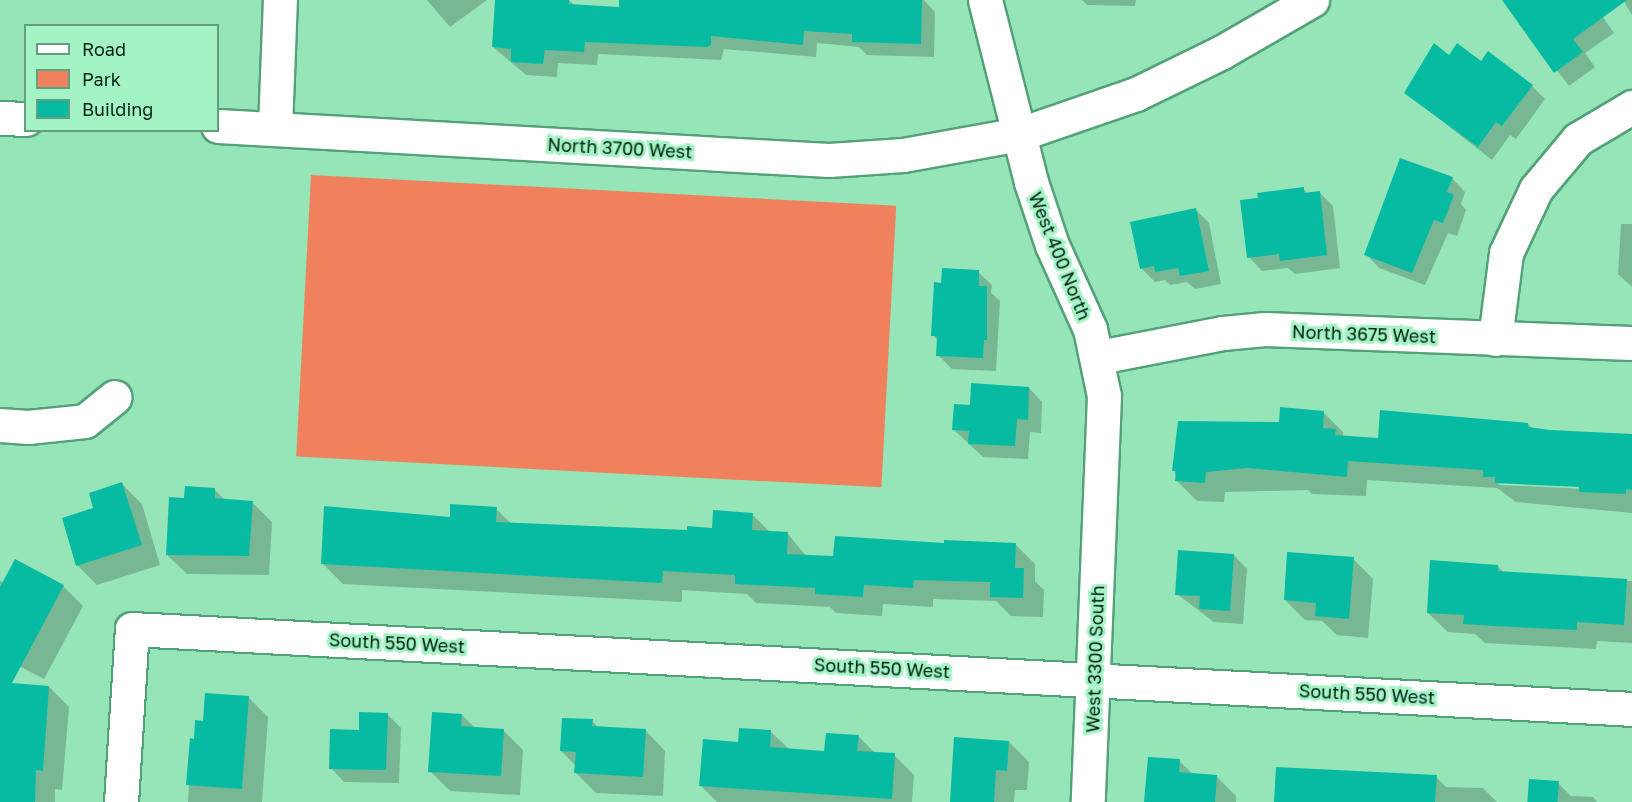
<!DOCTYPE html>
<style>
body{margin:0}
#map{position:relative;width:1632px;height:802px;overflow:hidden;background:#96e5b9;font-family:"Golos Text",sans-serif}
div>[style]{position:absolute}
.green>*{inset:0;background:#f0815d;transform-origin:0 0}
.shadow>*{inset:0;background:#0003}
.building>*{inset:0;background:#07bba3;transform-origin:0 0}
.roads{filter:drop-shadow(2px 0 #53a178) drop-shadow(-2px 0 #53a178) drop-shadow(0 2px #53a178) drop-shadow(0 -2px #53a178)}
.minor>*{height:33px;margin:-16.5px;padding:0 16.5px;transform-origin:16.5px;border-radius:16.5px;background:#fff}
span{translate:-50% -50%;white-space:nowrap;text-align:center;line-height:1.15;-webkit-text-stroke:6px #a3f3c5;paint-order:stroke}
.street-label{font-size:18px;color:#012213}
.legend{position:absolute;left:24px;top:24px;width:195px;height:108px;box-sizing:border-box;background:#a3f3c5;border:2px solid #629f7e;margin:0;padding:8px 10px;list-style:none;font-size:18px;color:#012213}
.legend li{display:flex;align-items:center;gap:12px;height:30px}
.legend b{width:30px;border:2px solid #629f7e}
</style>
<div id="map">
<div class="green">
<div style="left:311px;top:175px;width:586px;height:282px;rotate:3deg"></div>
</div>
<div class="shadow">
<div style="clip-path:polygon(427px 0,487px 0,450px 27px)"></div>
<div style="clip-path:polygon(496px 0,569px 0,575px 6px,620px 8px,620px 0,924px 0,935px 12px,934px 57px,867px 55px,859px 47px,817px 43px,816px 57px,724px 49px,721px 60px,598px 54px,597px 65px,558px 63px,557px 77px,526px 75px,493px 47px)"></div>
<div style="clip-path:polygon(1082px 0,1136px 0,1135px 6px,1087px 5px)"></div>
<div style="clip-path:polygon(1508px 0,1591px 0,1614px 33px,1585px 53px,1595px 67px,1569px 86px,1505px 2px)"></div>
<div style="clip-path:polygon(1623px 0,1632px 0,1632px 15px)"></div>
<div style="clip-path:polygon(1450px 57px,1481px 63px,1532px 86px,1545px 99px,1516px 139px,1510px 135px,1492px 160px,1406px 93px)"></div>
<div style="clip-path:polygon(1452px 178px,1465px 192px,1461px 204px,1466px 210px,1457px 236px,1448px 233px,1425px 285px,1379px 268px,1366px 254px)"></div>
<div style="clip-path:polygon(1303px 188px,1308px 194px,1319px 192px,1333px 206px,1340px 268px,1295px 274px,1288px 268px,1262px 271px,1249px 257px,1259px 199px)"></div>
<div style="clip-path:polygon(1196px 210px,1209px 223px,1221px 284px,1195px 289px,1187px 282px,1170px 285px,1165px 280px,1155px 282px,1141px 268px)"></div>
<div style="clip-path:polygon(1621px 224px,1632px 224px,1632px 287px,1618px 274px)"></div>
<div style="clip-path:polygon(978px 272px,992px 285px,991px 293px,1000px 301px,996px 371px,952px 369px,938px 355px,939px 342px,933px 335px,942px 284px)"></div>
<div style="clip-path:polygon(1029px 388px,1042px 402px,1041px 433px,1030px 432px,1028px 459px,983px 457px,954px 430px,971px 407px)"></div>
<div style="clip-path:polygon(evenodd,1382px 411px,1528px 424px,1533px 429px,1632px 436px,1632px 513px,1516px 502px,1497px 488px,1367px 480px,1366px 496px,1312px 494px,1308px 490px,1225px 492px,1224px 502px,1197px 501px,1177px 481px,1174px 470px,1281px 424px,1323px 412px,1343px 432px,1343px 437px,1380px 439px,1382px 411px,1497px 482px,1586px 486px,1586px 489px,1500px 485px,1497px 482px)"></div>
<div style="clip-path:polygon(122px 484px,142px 504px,160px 565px,97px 585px,77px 565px,95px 509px)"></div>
<div style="clip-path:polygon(215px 490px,225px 500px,252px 502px,272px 522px,269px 575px,187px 574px,167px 555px,185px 500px)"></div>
<div style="clip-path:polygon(496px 509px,512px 524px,688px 532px,713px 529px,752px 514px,771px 533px,788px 534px,807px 557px,835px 558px,945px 545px,1015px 544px,1035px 564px,1035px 581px,1044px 590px,1043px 617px,1011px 616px,996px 601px,933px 599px,933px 607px,883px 604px,882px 616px,836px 613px,830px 607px,756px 603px,747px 594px,682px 590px,682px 602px,343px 584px,323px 564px,451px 518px)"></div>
<div style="clip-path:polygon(1234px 555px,1247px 569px,1243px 624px,1214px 622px,1177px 594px)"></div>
<div style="clip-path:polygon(1353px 559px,1373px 579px,1368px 638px,1337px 635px,1322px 621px,1305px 620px,1285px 600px)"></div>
<div style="clip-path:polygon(15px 561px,63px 586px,83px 606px,44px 679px,0 656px,0 581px,4px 583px)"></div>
<div style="clip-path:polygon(1498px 566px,1504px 573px,1632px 581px,1632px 643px,1597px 641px,1596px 649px,1485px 643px,1475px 634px,1448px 632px,1428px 613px)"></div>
<div style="clip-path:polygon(0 684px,49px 687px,69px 707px,62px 790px,55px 789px,55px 802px,0 802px)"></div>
<div style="clip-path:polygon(248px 697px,268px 717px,262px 802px,188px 802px,191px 740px,196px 740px,204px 722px)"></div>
<div style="clip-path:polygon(387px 714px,401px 728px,399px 783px,344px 782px,331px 768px,360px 731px)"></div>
<div style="clip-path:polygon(462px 715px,475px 728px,503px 730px,523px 750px,520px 795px,450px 791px,430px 771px)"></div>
<div style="clip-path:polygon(592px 721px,599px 728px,646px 731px,665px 751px,663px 796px,596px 793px,576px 773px,576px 766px,561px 751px)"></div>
<div style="clip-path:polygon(770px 731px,789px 749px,826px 752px,858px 736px,875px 753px,894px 755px,914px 775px,912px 802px,717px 802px,701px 786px,740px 743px)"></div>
<div style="clip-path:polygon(1009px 742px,1029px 762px,1027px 790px,1015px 790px,1014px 802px,951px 802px)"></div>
<div style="clip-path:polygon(1179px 761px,1194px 775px,1216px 776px,1236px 796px,1236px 802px,1146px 802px)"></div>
<div style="clip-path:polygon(1436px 777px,1446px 787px,1483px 788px,1497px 802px,1276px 802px)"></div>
<div style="clip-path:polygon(1558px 783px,1571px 796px,1593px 797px,1597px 802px,1529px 802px)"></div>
</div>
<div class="building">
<div style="clip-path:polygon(495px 0,569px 0,569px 4px,619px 7px,619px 0,922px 0,921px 44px,852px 42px,852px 34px,804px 31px,803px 45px,711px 36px,711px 45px,707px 47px,585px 42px,584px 52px,545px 50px,543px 64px,511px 62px,511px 49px,492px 47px)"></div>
<div style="clip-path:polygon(1502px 0,1627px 0,1573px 39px,1583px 52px,1554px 73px)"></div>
<div style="clip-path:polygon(1434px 43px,1449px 55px,1457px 43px,1481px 61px,1488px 51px,1533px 85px,1502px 126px,1496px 122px,1478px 147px,1404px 93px)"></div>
<div style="clip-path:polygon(1400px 158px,1453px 177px,1447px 192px,1454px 195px,1443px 223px,1434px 220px,1412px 273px,1364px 255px)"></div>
<div style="clip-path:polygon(1304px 187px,1304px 193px,1320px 191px,1327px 255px,1280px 261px,1279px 254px,1247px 258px,1240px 200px,1258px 198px,1257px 193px)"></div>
<div style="clip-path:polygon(1196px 208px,1209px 271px,1180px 276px,1178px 268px,1155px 272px,1154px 266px,1140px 269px,1130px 222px)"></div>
<div style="clip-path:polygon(942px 268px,979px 270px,979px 286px,987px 286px,987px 340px,984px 340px,983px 358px,936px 356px,937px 336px,931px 336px,934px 282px,941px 283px)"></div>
<div style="clip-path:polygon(971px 383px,1029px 387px,1028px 420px,1017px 419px,1015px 446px,968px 444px,969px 431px,952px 430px,954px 404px,970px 405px)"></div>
<div style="clip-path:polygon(1280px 407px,1324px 411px,1323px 428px,1336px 429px,1335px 435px,1378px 438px,1380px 410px,1528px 423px,1528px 427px,1550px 430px,1632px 434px,1632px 490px,1626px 489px,1626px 494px,1579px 492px,1579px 487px,1495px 483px,1495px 477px,1483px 477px,1483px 470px,1348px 461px,1347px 477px,1247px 468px,1206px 472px,1205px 483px,1175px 481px,1176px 471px,1172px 471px,1178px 421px,1279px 422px)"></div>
<div style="clip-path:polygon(122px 482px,142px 545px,76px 566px,62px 518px,93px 508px,89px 493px)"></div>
<div style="clip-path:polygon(185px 486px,215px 488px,215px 498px,253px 501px,249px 556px,166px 555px,169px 497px,184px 498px)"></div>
<div style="clip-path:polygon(450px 504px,497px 507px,496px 522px,687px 530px,687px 526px,712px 528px,713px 510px,753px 513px,752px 530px,788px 532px,787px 554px,833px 556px,835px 536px,944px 543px,944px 540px,1016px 543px,1015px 568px,1024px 568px,1023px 598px,990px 597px,990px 582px,914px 580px,913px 588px,864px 585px,863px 597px,815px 594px,815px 588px,735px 584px,735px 575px,663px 571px,662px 583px,321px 564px,324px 506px,450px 517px)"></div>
<div style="clip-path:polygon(1178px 550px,1234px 554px,1230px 611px,1199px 609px,1200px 596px,1175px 595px)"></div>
<div style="clip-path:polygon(1287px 552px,1354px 557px,1349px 619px,1315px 616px,1316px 603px,1284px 600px)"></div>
<div style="clip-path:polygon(15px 559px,64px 585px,12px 683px,49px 686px,43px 771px,36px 770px,35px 802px,0 802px,0 587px)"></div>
<div style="clip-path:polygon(1430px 560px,1498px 565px,1498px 571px,1627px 579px,1624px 625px,1577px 622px,1577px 630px,1494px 626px,1463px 624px,1464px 615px,1427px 613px)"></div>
<div style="clip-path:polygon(205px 693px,249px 696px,242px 789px,186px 785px,190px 738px,194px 739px,195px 720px,203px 721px)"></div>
<div style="clip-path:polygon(359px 712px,388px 713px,386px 770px,329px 769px,330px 729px,359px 730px)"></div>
<div style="clip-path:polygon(432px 712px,462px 714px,461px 726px,504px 729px,501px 776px,428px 772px)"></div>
<div style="clip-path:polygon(562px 718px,593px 719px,592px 726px,646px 729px,643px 777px,574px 773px,576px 752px,560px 751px)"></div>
<div style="clip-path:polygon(739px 728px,771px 730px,770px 747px,824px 751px,826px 733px,859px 735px,857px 751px,895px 753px,892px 799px,699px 786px,703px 739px,738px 742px)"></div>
<div style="clip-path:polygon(954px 737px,1009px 741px,1007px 771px,996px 770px,994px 802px,950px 802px)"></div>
<div style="clip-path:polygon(1148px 757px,1180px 759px,1179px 772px,1217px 775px,1215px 802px,1144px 802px)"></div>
<div style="clip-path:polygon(1276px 767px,1437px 775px,1435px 802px,1274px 802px)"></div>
<div style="left:1529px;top:779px;width:30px;height:23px;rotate:4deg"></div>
</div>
<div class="roads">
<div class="minor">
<div style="left:985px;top:0;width:188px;rotate:75.8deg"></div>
<div style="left:1031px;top:182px;width:66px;rotate:71.6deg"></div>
<div style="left:1052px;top:245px;width:92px;rotate:65.7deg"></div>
<div style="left:1090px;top:329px;width:68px;rotate:78.2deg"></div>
<div style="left:1104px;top:396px;width:406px;rotate:92.3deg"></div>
<div style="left:0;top:118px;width:26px;rotate:2deg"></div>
<div style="left:218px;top:126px;width:612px;rotate:3.19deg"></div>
<div style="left:829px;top:160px;width:74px;rotate:-3.9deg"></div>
<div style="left:903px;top:155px;width:119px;rotate:-10.2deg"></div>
<div style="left:1020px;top:134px;width:123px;rotate:-19deg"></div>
<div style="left:1136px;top:94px;width:96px;rotate:-26deg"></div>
<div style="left:1222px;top:52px;width:104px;rotate:-30deg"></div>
<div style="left:275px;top:128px;width:128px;rotate:-87.8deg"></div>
<div style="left:1495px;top:339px;width:87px;rotate:-82.7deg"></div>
<div style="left:1506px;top:253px;width:71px;rotate:-64.9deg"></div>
<div style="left:1536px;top:189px;width:65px;rotate:-50deg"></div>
<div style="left:1578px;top:139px;width:63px;rotate:-30.7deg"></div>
<div style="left:1099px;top:357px;width:126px;rotate:-11deg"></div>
<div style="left:1223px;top:333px;width:42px;rotate:-5.4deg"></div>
<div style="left:1265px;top:329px;width:367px;rotate:2.2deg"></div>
<div style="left:0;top:425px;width:28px;rotate:4deg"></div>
<div style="left:28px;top:427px;width:57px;rotate:-6deg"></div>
<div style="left:85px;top:421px;width:38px;rotate:-39deg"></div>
<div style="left:121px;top:802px;width:173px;rotate:-86.4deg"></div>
<div style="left:132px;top:629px;width:1502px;rotate:3.05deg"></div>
</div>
</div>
<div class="street-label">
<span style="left:620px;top:148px;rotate:3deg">North 3700 West</span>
<span style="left:1060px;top:256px;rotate:68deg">West 400 North</span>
<span style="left:1364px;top:334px;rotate:2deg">North 3675 West</span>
<span style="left:397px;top:643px;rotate:3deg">South 550 West</span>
<span style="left:1095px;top:659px;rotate:-88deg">West 3300 South</span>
<span style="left:882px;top:668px;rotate:3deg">South 550 West</span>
<span style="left:1367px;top:694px;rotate:3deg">South 550 West</span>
</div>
<ul class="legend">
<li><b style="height:8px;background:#fff"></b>Road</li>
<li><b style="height:16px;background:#f0815d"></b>Park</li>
<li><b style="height:16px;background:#07bba3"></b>Building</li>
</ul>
</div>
